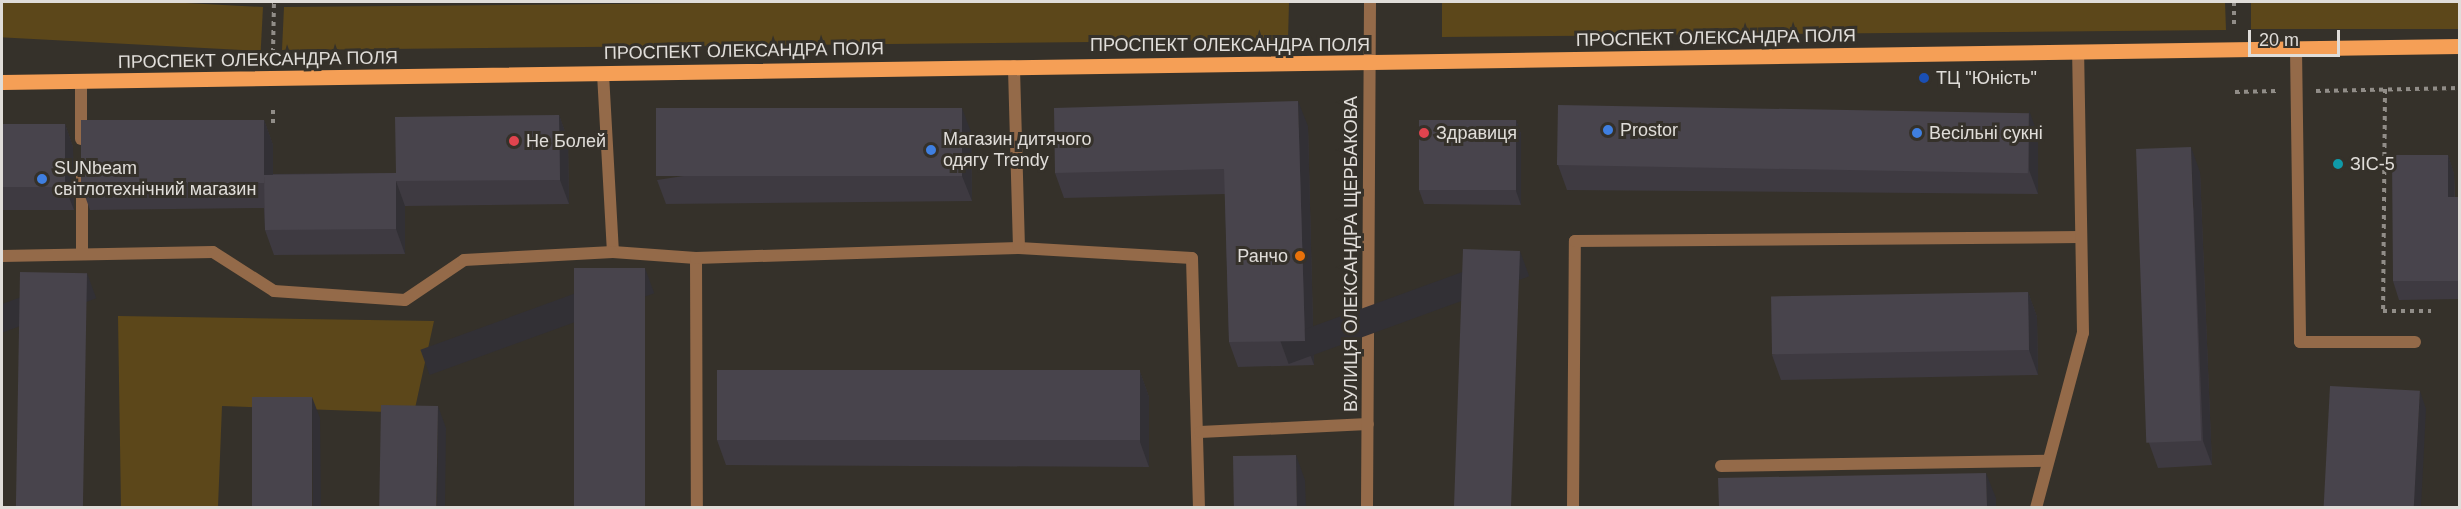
<!DOCTYPE html>
<meta charset="utf-8">
<style>
body{margin:0}
#map{position:relative;width:2461px;height:509px;overflow:hidden;background:#35312a;font-family:Helvetica,sans-serif}
div>[style]{position:absolute}
.green>*{inset:0;background:#5c471a;transform-origin:0 0}
.path>*{height:4px;margin-top:-2px;transform-origin:0;background:repeating-linear-gradient(90deg,#918d88 0 4.5px,transparent 0 9px)}
.service>*{height:12px;margin:-6px;padding:0 6px;transform-origin:6px;border-radius:6px;background:#946a49}
.tertiary>*{height:12px;margin:-6px;padding:0 6px;transform-origin:6px;border-radius:6px;background:#946a49}
.primary>*{height:15px;margin:-7.5px;padding:0 7.5px;transform-origin:7.5px;border-radius:7.5px;background:#f59f56}
.wall>*{inset:0;background:#3e3a41}
.shaded-wall>*{inset:0;background:#323035;transform-origin:0 0}
.building>*{inset:0;background:#48444c;transform-origin:0 0}
.dots>*{width:16px;height:16px;translate:-50% -50%;box-sizing:border-box;border:3px solid #35312a;border-radius:50%}
span{translate:-50% -50%;white-space:nowrap;text-align:center;line-height:1.15;-webkit-text-stroke:6px #35312a;paint-order:stroke}
.street-label{font-size:18px;color:#e0ddd9}
.poi-label{font-size:18px;color:#e0ddd9}
.left{translate:0 -50%;text-align:left}
.right{translate:-100% -50%;text-align:right}
.frame{position:absolute;inset:0;border:3px solid #e0ddd9;pointer-events:none}
.scale{position:absolute;left:2248px;top:30px;width:92px;height:27px;box-sizing:border-box;border:3px solid #e0ddd9;border-top:0;padding-left:8px;font-size:18px;line-height:21px;white-space:nowrap;color:#e0ddd9;-webkit-text-stroke:4px #35312a;paint-order:stroke}
</style>
<div id="map">
<div class="green">
<div style="clip-path:polygon(825px 2px,1289px 2px,1288px 40px,282px 50px,284px 7px)"></div>
<div style="clip-path:polygon(1442px 2px,2225px 2px,2226px 30px,1442px 37px)"></div>
<div style="left:2251px;top:2px;width:208px;height:27px"></div>
<div style="left:263px;top:7px;width:44px;height:261px;rotate:93deg"></div>
<div style="clip-path:polygon(118px 316px,434px 321px,414px 413px,222px 406px,218px 507px,121px 508px)"></div>
</div>
<div class="path">
<div style="left:2234px;top:2px;width:26px;rotate:90deg"></div>
<div style="left:273px;top:53px;width:51px;rotate:-88.9deg"></div>
<div style="left:2385px;top:89px;width:222px;rotate:90.5deg"></div>
<div style="left:2383px;top:311px;width:48px"></div>
<div style="left:2316px;top:91px;width:144px;rotate:-1.2deg"></div>
<div style="left:2235px;top:92px;width:41px;rotate:-1.4deg"></div>
<div style="left:273px;top:123px;width:18px;rotate:-90deg"></div>
</div>
<div class="service">
<div style="left:2296px;top:49px;width:293px;rotate:89.2deg"></div>
<div style="left:2300px;top:342px;width:115px"></div>
<div style="left:603px;top:74px;width:178px;rotate:86.8deg"></div>
<div style="left:613px;top:252px;width:83px;rotate:4.1deg"></div>
<div style="left:696px;top:258px;width:250px;rotate:89.8deg"></div>
<div style="left:81px;top:81px;width:58px;rotate:90deg"></div>
<div style="left:82px;top:171px;width:83px;rotate:90deg"></div>
<div style="left:1019px;top:248px;width:173px;rotate:3.3deg"></div>
<div style="left:1192px;top:258px;width:250px;rotate:88.4deg"></div>
<div style="left:2px;top:256px;width:211px;rotate:-1.1deg"></div>
<div style="left:213px;top:252px;width:72px;rotate:32.6deg"></div>
<div style="left:274px;top:291px;width:131px;rotate:3.9deg"></div>
<div style="left:405px;top:300px;width:71px;rotate:-34.1deg"></div>
<div style="left:464px;top:260px;width:149px;rotate:-3.1deg"></div>
<div style="left:696px;top:258px;width:323px;rotate:-1.8deg"></div>
<div style="left:1019px;top:248px;width:182px;rotate:-91.6deg"></div>
<div style="left:1200px;top:432px;width:168px;rotate:-2.7deg"></div>
<div style="left:1721px;top:466px;width:327px;rotate:-0.9deg"></div>
<div style="left:1573px;top:508px;width:267px;rotate:-89.6deg"></div>
<div style="left:1575px;top:241px;width:505px;rotate:-0.45deg"></div>
<div style="left:2036px;top:508px;width:181px;rotate:-75deg"></div>
<div style="left:2083px;top:333px;width:282px;rotate:-91deg"></div>
</div>
<div class="tertiary">
<div style="left:1367px;top:508px;width:506px;rotate:-89.66deg"></div>
</div>
<div class="primary">
<div style="left:2px;top:82px;width:2458px;rotate:-0.84deg"></div>
</div>
<div class="wall">
<div style="clip-path:polygon(559px 115px,568px 140px,569px 204px,405px 206px,405px 254px,274px 255px,265px 230px,264px 208px,90px 210px,81px 185px,264px 120px,273px 145px,273px 174px,396px 173px)"></div>
<div style="clip-path:polygon(1516px 120px,1521px 134px,1521px 205px,1424px 204px,1419px 190px)"></div>
<div style="clip-path:polygon(2px 124px,65px 124px,73px 147px,74px 210px,2px 210px)"></div>
<div style="clip-path:polygon(1308px 126px,1314px 365px,1238px 367px,1229px 342px,1225px 194px,1064px 198px,1055px 173px)"></div>
<div style="clip-path:polygon(971px 132px,972px 201px,666px 204px,657px 180px)"></div>
<div style="clip-path:polygon(2038px 135px,2038px 194px,1567px 190px,1558px 165px)"></div>
<div style="clip-path:polygon(2448px 155px,2454px 174px,2455px 197px,2460px 197px,2460px 299px,2399px 300px,2393px 281px)"></div>
<div style="clip-path:polygon(2200px 172px,2212px 465px,2158px 468px,2149px 443px)"></div>
<div style="clip-path:polygon(2028px 292px,2037px 317px,2038px 375px,1781px 380px,1772px 355px)"></div>
<div style="clip-path:polygon(1140px 372px,1149px 397px,1149px 467px,726px 465px,717px 440px)"></div>
</div>
<div class="shaded-wall">
<div style="clip-path:polygon(1298px 101px,1308px 126px,1314px 365px,1305px 341px)"></div>
<div style="clip-path:polygon(962px 108px,971px 132px,972px 201px,962px 176px)"></div>
<div style="clip-path:polygon(2029px 110px,2038px 135px,2038px 194px,2029px 170px)"></div>
<div style="clip-path:polygon(559px 115px,568px 140px,569px 204px,560px 180px)"></div>
<div style="clip-path:polygon(264px 120px,273px 145px,273px 208px,264px 183px)"></div>
<div style="clip-path:polygon(1516px 120px,1521px 134px,1521px 205px,1516px 191px)"></div>
<div style="clip-path:polygon(65px 124px,73px 147px,74px 210px,65px 187px)"></div>
<div style="clip-path:polygon(2191px 147px,2200px 172px,2212px 465px,2203px 441px)"></div>
<div style="clip-path:polygon(2448px 155px,2454px 174px,2455px 216px,2448px 197px)"></div>
<div style="clip-path:polygon(396px 181px,405px 206px,405px 254px,396px 229px)"></div>
<div style="left:1520px;top:251px;width:27px;height:256px;rotate:70deg"></div>
<div style="left:645px;top:268px;width:27px;height:239px;rotate:70deg"></div>
<div style="left:87px;top:273px;width:27px;height:234px;rotate:70deg"></div>
<div style="clip-path:polygon(2028px 292px,2037px 317px,2038px 375px,2029px 350px)"></div>
<div style="clip-path:polygon(1140px 372px,1149px 397px,1149px 467px,1140px 442px)"></div>
<div style="clip-path:polygon(2420px 391px,2426px 409px,2421px 507px,2413px 507px)"></div>
<div style="clip-path:polygon(312px 397px,320px 418px,321px 507px,313px 507px)"></div>
<div style="clip-path:polygon(438px 406px,446px 428px,445px 507px,437px 507px)"></div>
<div style="clip-path:polygon(1296px 455px,1305px 480px,1306px 507px,1297px 507px)"></div>
<div style="clip-path:polygon(1986px 473px,1996px 498px,1996px 507px,1987px 507px)"></div>
</div>
<div class="building">
<div style="clip-path:polygon(1298px 101px,1305px 341px,1229px 342px,1224px 169px,1055px 173px,1054px 108px)"></div>
<div style="left:1558px;top:105px;width:471px;height:60px;rotate:1deg"></div>
<div style="left:962px;top:108px;width:68px;height:306px;rotate:90deg"></div>
<div style="clip-path:polygon(559px 115px,560px 180px,396px 181px,396px 229px,265px 230px,264px 175px,396px 173px,395px 117px)"></div>
<div style="left:264px;top:120px;width:63px;height:183px;rotate:90deg"></div>
<div style="left:1419px;top:120px;width:97px;height:70px"></div>
<div style="left:2px;top:124px;width:63px;height:63px"></div>
<div style="left:2191px;top:147px;width:294px;height:55px;rotate:88deg"></div>
<div style="clip-path:polygon(2392px 155px,2448px 155px,2448px 197px,2460px 197px,2460px 281px,2393px 281px)"></div>
<div style="left:1463px;top:249px;width:57px;height:258px;rotate:2deg"></div>
<div style="left:574px;top:268px;width:71px;height:239px"></div>
<div style="left:20px;top:272px;width:67px;height:235px;rotate:1deg"></div>
<div style="left:2028px;top:292px;width:58px;height:257px;rotate:89deg"></div>
<div style="left:717px;top:370px;width:423px;height:70px"></div>
<div style="left:2330px;top:386px;width:90px;height:121px;rotate:3deg"></div>
<div style="left:252px;top:397px;width:60px;height:110px"></div>
<div style="left:381px;top:405px;width:57px;height:102px;rotate:1deg"></div>
<div style="left:1296px;top:455px;width:52px;height:63px;rotate:89deg"></div>
<div style="clip-path:polygon(1986px 473px,1987px 507px,1719px 507px,1718px 478px)"></div>
</div>
<div class="dots">
<div style="left:1924px;top:78px;background:#1a4fb4"></div>
<div style="left:1608px;top:130px;background:#3f7fe0"></div>
<div style="left:1424px;top:133px;background:#e0444e"></div>
<div style="left:1917px;top:133px;background:#3f7fe0"></div>
<div style="left:514px;top:141px;background:#e0444e"></div>
<div style="left:931px;top:150px;background:#3f7fe0"></div>
<div style="left:2338px;top:164px;background:#0f9aa8"></div>
<div style="left:42px;top:179px;background:#3f7fe0"></div>
<div style="left:1300px;top:256px;background:#e8710a"></div>
</div>
<div class="street-label">
<span style="left:1716px;top:38px;rotate:-1deg">ПРОСПЕКТ ОЛЕКСАНДРА ПОЛЯ</span>
<span style="left:1230px;top:45px">ПРОСПЕКТ ОЛЕКСАНДРА ПОЛЯ</span>
<span style="left:744px;top:51px;rotate:-1deg">ПРОСПЕКТ ОЛЕКСАНДРА ПОЛЯ</span>
<span style="left:258px;top:60px;rotate:-1deg">ПРОСПЕКТ ОЛЕКСАНДРА ПОЛЯ</span>
<span style="left:1351px;top:254px;rotate:-90deg">ВУЛИЦЯ ОЛЕКСАНДРА ЩЕРБАКОВА</span>
</div>
<div class="poi-label">
<span class="left" style="left:1936px;top:78px">ТЦ "Юність"</span>
<span class="left" style="left:1620px;top:130px">Prostor</span>
<span class="left" style="left:1436px;top:133px">Здравиця</span>
<span class="left" style="left:1929px;top:133px">Весільні сукні</span>
<span class="left" style="left:943px;top:150px">Магазин дитячого<br>одягу Trendy</span>
<span class="left" style="left:526px;top:141px">Не Болей</span>
<span class="left" style="left:2350px;top:164px">ЗІС-5</span>
<span class="left" style="left:54px;top:179px">SUNbeam<br>світлотехнічний магазин</span>
<span class="right" style="left:1288px;top:256px">Ранчо</span>
</div>
<div class="frame"></div>
<div class="scale">20 m</div>
</div>
